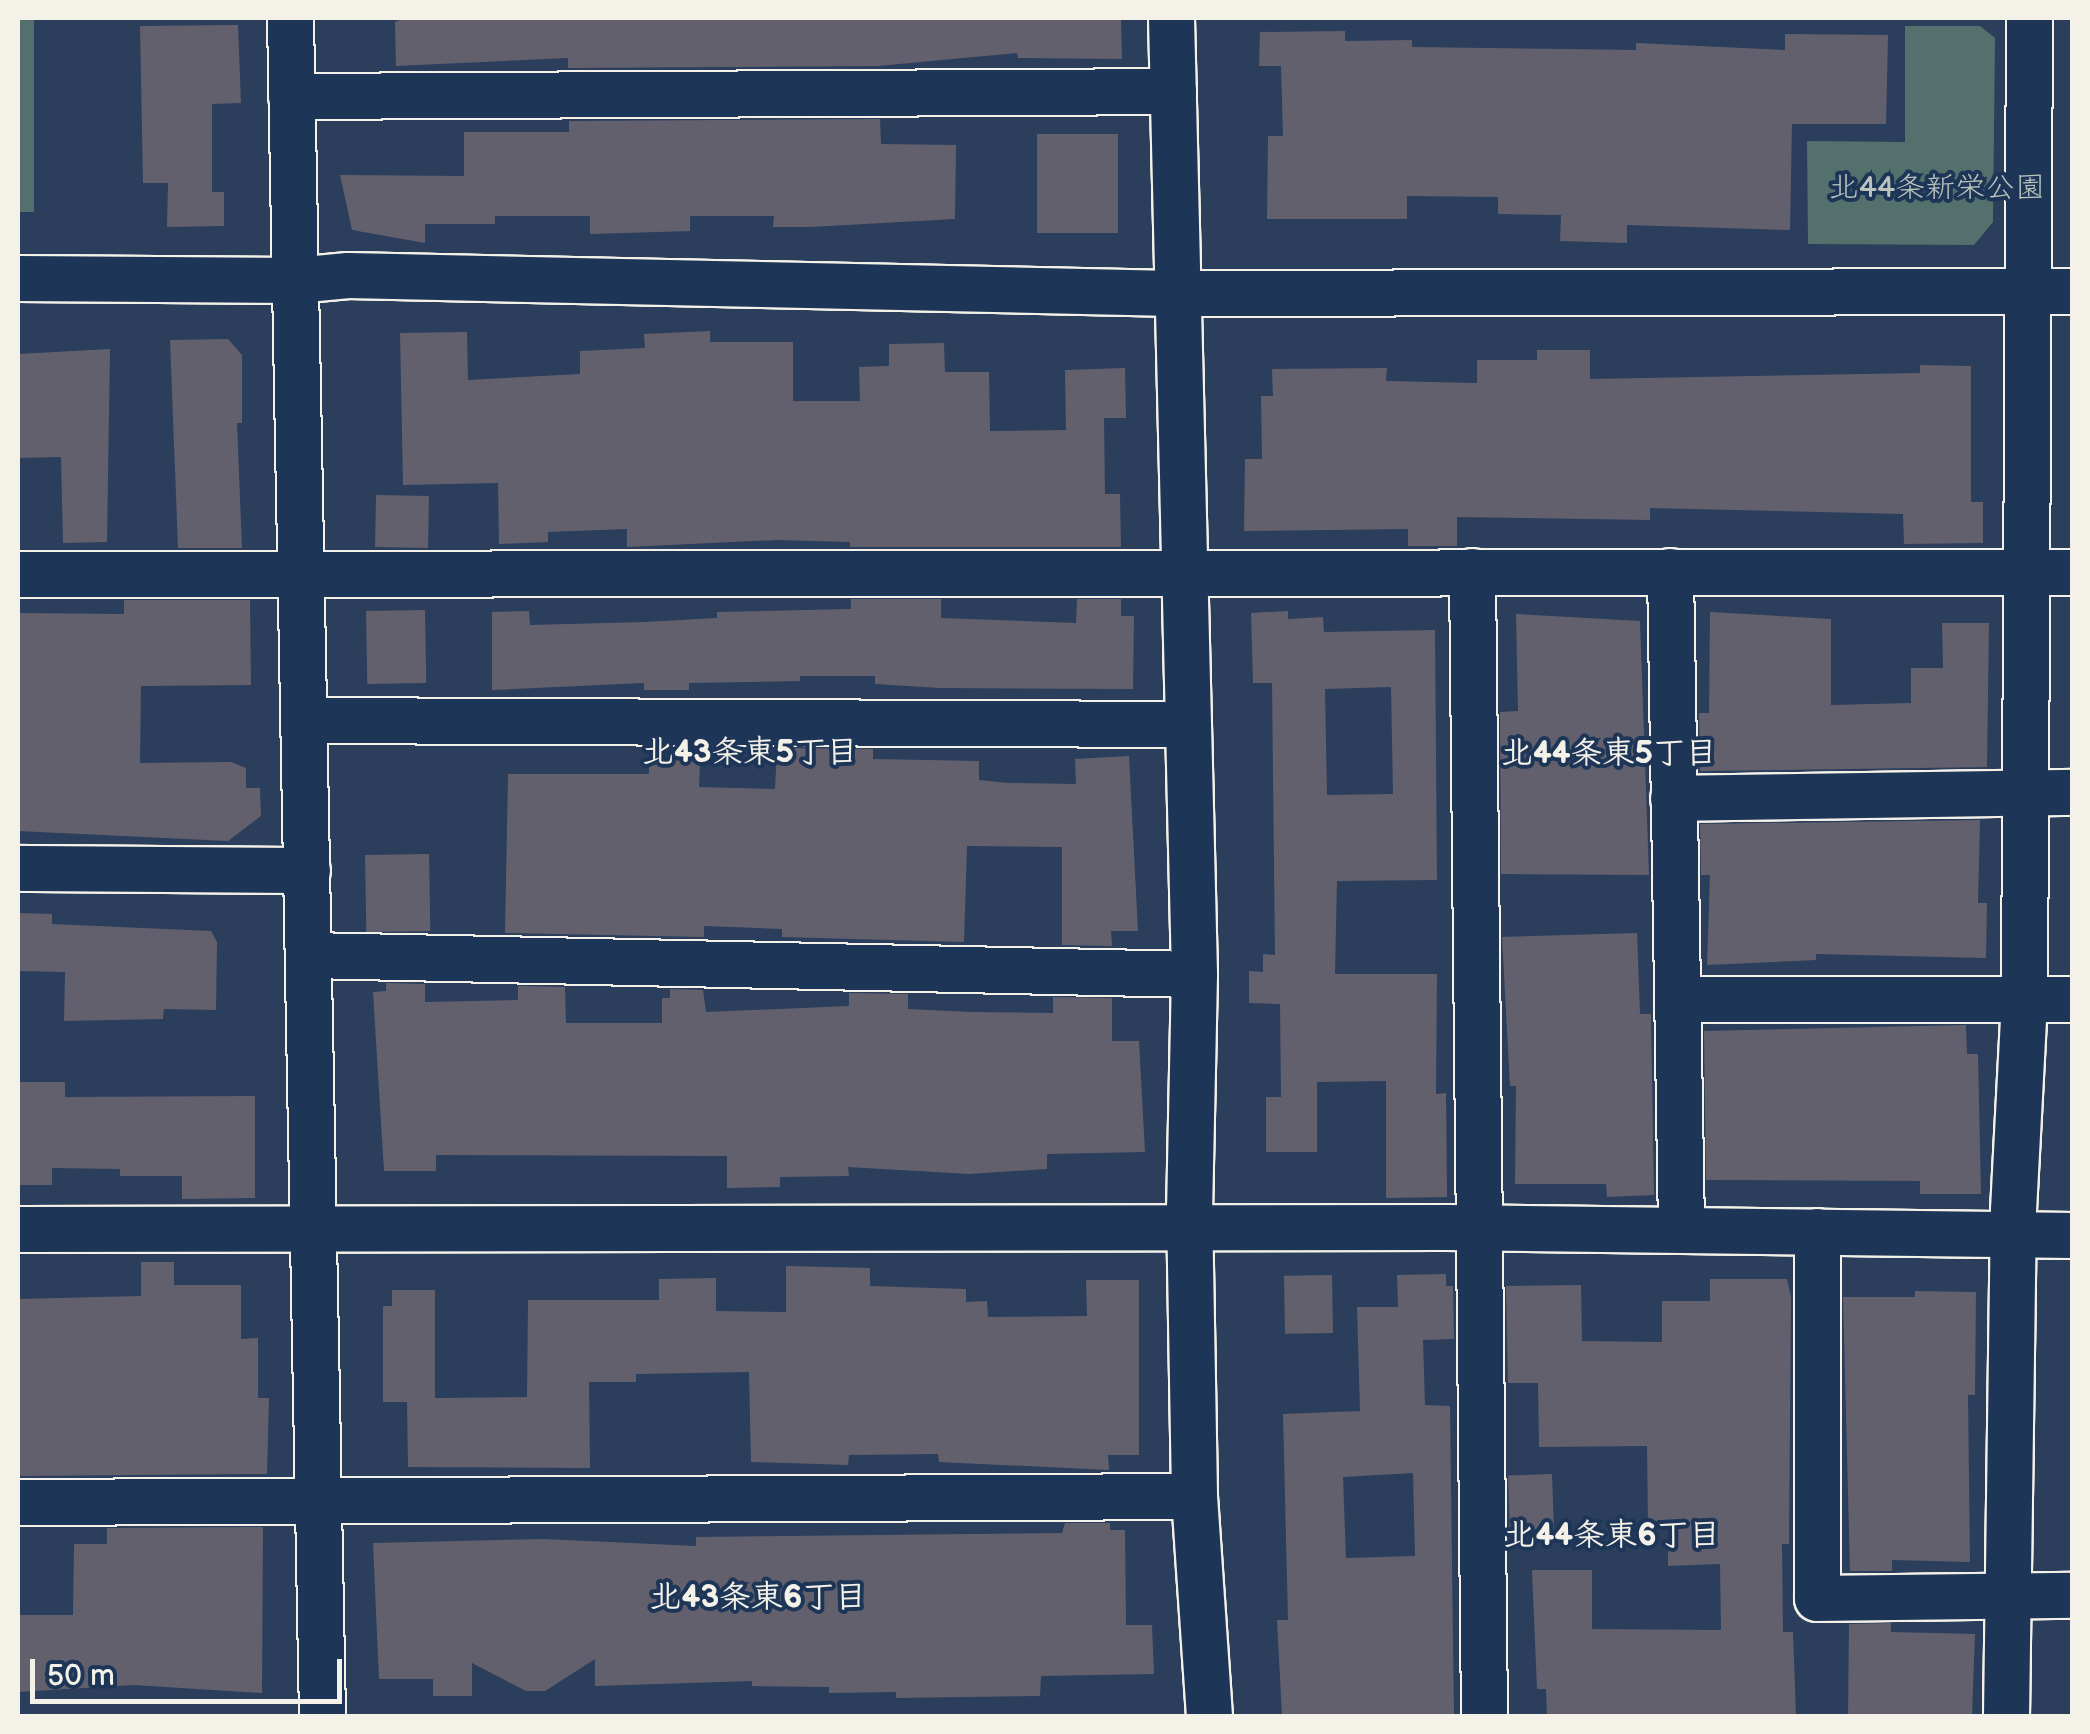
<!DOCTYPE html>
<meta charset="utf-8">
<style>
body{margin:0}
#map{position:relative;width:2090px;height:1734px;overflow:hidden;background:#2b3e5c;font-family:"Balsamiq Sans","Klee One",sans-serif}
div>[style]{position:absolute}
.green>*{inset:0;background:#54706d;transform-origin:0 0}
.building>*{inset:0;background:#63606e;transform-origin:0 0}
.roads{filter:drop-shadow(2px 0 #f4f1e8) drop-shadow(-2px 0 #f4f1e8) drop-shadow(0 2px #f4f1e8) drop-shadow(0 -2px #f4f1e8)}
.minor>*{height:45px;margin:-22.5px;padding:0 22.5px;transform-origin:22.5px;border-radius:22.5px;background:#1d3557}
span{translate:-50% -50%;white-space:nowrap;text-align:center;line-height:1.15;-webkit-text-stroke:8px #1d3557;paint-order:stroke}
.park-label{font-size:30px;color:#bcc4bd}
.neighbourhood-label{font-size:32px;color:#f4f1e8;font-weight:700}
.frame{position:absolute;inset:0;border:20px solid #f4f1e8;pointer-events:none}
.scale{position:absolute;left:30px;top:1659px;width:312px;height:45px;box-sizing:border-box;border:5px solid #f4f1e8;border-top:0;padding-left:12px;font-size:30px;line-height:35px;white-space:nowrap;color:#f4f1e8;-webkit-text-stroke:8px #1d3557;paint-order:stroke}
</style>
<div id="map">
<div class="green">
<div style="left:18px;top:18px;width:16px;height:194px"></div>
<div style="clip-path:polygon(1905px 26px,1980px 26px,1995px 38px,1993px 222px,1974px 245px,1808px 244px,1807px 141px,1905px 142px)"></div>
</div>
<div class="building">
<div style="clip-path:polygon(405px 18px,1121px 18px,1122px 59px,1018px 58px,1017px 53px,878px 66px,568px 68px,568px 58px,396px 66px,395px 22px)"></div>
<div style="clip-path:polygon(238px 25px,241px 103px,212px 104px,212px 192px,224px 192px,224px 226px,167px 227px,168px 183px,143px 183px,140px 26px)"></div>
<div style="clip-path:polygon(1345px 31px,1345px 41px,1412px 40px,1412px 47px,1636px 50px,1636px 43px,1785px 50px,1785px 34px,1888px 35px,1886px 124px,1792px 124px,1790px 230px,1627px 225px,1627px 243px,1560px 241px,1561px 215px,1498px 214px,1498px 197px,1407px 196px,1407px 219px,1267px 219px,1268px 136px,1283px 136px,1281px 66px,1259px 66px,1260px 32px)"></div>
<div style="clip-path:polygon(880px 119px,881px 144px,956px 145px,955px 219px,810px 227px,773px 227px,774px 216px,690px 216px,690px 231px,590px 234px,590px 216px,495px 216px,495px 224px,425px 224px,425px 243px,352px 230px,340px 175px,464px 176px,464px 132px,569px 132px,569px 121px)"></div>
<div style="left:1037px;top:134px;width:81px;height:99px"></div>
<div style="clip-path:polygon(710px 331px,710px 342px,793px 342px,793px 401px,860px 401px,859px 367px,889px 366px,889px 344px,944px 343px,945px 372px,989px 372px,990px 431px,1066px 430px,1065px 370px,1125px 368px,1126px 418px,1104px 418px,1105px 494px,1120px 494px,1121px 547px,850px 547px,850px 542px,777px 540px,627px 547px,627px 529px,548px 532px,548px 542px,499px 544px,498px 483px,403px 485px,400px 333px,467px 332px,468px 380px,580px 374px,580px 351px,645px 348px,644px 334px)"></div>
<div style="clip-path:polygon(228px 339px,242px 355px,242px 423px,237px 423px,242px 548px,178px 548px,170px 340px)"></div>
<div style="clip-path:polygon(110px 349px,107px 542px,63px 543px,61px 457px,18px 458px,18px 354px)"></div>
<div style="clip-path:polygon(1537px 350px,1590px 350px,1590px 379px,1920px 373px,1920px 365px,1971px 366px,1971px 502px,1983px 502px,1983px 543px,1904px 544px,1903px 514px,1650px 508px,1650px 520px,1457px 517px,1457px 546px,1408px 546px,1408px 529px,1244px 531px,1245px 459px,1262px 459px,1261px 396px,1273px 396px,1272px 369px,1387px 368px,1386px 381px,1477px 383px,1477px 360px,1537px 360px)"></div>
<div style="left:376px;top:495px;width:53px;height:52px;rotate:1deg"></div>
<div style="clip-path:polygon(851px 599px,941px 599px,941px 618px,1076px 623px,1077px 599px,1121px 599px,1121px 616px,1134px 616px,1133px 689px,940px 688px,875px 684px,875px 676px,800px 676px,800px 681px,689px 683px,689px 690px,644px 690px,644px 683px,492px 690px,492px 612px,529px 611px,530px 625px,645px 622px,717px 618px,717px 612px,851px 609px)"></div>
<div style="clip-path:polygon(124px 600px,250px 600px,251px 685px,141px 686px,140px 763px,231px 762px,246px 768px,246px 788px,260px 788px,261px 816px,228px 841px,18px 831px,18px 613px,124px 614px)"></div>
<div style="left:425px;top:610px;width:73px;height:59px;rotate:89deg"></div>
<div style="clip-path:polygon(evenodd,1288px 611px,1288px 619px,1323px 617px,1324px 632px,1435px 630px,1437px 880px,1337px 881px,1335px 974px,1437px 974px,1436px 1094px,1446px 1093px,1447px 1197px,1386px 1198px,1386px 1081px,1317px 1082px,1317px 1152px,1266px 1152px,1266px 1097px,1281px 1097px,1280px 1004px,1249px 1003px,1249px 971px,1263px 972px,1263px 954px,1275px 955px,1272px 683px,1253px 683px,1251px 613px,1288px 611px,1391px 687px,1393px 794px,1327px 795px,1325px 689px,1391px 687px)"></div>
<div style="clip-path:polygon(1710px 612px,1831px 619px,1831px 705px,1911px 703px,1911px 668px,1943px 668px,1942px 623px,1989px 623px,1987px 767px,1700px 771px,1699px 713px,1709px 713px)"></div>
<div style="clip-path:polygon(1516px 614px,1640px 621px,1649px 875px,1501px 874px,1500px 712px,1518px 711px)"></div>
<div style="clip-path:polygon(777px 748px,873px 749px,873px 759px,979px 761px,979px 780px,1008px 783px,1076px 784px,1075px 759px,1129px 756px,1138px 931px,1111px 931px,1112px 946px,1062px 945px,1062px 847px,967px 846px,964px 942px,782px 937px,782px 929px,704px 926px,704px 937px,505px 933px,508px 774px,649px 774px,649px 760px,700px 761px,699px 787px,775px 789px)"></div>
<div style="clip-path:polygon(1980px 820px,1978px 903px,1987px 903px,1986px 958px,1816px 954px,1816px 960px,1707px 965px,1710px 875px,1701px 875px,1700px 824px)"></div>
<div style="left:429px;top:854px;width:77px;height:64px;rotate:89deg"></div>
<div style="clip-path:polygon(18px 913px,52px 914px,52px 924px,211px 931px,217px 942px,216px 1010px,164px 1009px,163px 1019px,64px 1021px,65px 972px,18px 971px)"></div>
<div style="clip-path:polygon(1637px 933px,1640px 1014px,1651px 1014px,1654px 1195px,1607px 1197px,1606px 1184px,1515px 1184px,1516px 1086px,1510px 1086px,1502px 937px)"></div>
<div style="clip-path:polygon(386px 983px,425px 984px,425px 1002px,518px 1000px,518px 986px,565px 987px,566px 1023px,662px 1023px,662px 998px,670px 998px,670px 989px,703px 990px,706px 1012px,849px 1006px,849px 993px,908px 994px,908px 1009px,969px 1012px,1053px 1013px,1053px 997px,1112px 998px,1112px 1041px,1139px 1041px,1145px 1152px,1047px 1154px,1047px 1169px,969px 1174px,848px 1167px,849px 1176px,780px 1177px,780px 1187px,727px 1188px,727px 1156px,436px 1155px,436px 1171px,384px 1171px,373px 992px,386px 991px)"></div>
<div style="clip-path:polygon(1966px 1025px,1967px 1054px,1978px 1054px,1981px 1194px,1920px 1194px,1920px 1181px,1706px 1180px,1704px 1031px)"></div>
<div style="clip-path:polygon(18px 1082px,65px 1082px,65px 1097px,255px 1096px,255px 1198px,182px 1199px,182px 1176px,120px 1176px,120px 1169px,52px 1168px,52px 1185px,18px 1185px)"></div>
<div style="clip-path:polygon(141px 1262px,174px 1262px,174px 1285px,241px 1285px,241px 1339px,258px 1338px,258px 1398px,269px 1398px,267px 1474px,18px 1476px,18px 1299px,141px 1296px)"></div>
<div style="clip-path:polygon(786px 1266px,870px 1268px,870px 1286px,966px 1289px,966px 1302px,987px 1301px,988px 1317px,1087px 1316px,1086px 1280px,1139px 1280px,1139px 1455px,1108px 1455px,1109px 1470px,939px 1462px,938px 1454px,849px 1455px,848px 1465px,751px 1462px,749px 1372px,636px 1374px,636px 1382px,589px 1382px,590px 1468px,408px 1467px,407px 1402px,383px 1402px,383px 1306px,392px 1306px,392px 1290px,435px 1290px,435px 1398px,527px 1397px,528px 1300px,659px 1300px,659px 1279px,716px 1278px,716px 1311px,786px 1312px)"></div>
<div style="clip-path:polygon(evenodd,1446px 1274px,1446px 1286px,1453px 1286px,1454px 1339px,1423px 1340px,1425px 1405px,1450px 1406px,1454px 1716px,1282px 1716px,1277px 1620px,1288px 1620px,1283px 1414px,1360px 1411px,1357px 1307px,1398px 1307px,1397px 1275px,1446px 1274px,1413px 1473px,1415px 1556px,1346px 1558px,1343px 1477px,1413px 1473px)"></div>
<div style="left:1332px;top:1275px;width:58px;height:48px;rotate:89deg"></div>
<div style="clip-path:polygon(1710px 1279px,1787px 1279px,1791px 1297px,1789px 1544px,1782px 1544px,1783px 1632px,1793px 1632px,1796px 1716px,1547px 1716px,1546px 1689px,1537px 1689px,1532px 1570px,1592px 1570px,1592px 1629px,1721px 1630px,1720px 1564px,1668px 1566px,1668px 1523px,1648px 1524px,1647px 1446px,1539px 1447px,1538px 1383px,1508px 1383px,1506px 1286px,1581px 1285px,1582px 1341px,1662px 1342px,1662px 1301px,1710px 1301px)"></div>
<div style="clip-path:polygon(1915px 1291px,1976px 1292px,1975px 1395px,1968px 1395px,1970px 1562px,1892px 1560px,1892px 1571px,1850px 1571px,1843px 1297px,1915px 1297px)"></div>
<div style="left:1552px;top:1474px;width:55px;height:44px;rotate:88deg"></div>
<div style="clip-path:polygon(1065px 1523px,1110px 1523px,1110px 1530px,1125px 1530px,1126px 1625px,1152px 1625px,1154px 1674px,1041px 1676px,1040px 1696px,896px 1698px,896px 1692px,829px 1693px,829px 1687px,752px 1686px,752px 1681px,595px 1686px,595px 1659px,545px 1691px,526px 1691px,472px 1663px,472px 1696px,433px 1696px,433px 1679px,379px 1679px,373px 1543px,544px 1539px,696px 1546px,696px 1537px,1062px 1533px)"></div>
<div style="clip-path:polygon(263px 1527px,262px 1693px,134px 1685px,18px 1692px,18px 1615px,73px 1615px,74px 1544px,107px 1544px,107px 1528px)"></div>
<div style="clip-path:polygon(1891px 1623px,1891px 1632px,1975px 1634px,1972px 1716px,1848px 1716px,1849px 1624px)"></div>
</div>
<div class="roads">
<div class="minor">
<div style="left:290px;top:18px;width:1698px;rotate:88.92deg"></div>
<div style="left:1171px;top:18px;width:956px;rotate:88.62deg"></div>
<div style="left:1194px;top:974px;width:233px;rotate:91.2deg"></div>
<div style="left:1189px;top:1207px;width:289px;rotate:89deg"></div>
<div style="left:1194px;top:1496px;width:221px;rotate:86.1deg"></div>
<div style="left:291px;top:96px;width:882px;rotate:-0.32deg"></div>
<div style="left:18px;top:278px;width:277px;rotate:0.4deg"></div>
<div style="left:295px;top:280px;width:53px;rotate:-5.4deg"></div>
<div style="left:348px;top:275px;width:826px;rotate:1.25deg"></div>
<div style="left:1174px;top:293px;width:898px;rotate:-0.13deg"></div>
<div style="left:1472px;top:571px;width:1145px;rotate:89.4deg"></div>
<div style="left:1670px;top:571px;width:658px;rotate:89.04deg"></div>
<div style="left:18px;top:574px;width:2054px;rotate:-0.06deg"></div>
<div style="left:304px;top:720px;width:883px;rotate:0.26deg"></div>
<div style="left:1673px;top:798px;width:399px;rotate:-0.9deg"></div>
<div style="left:18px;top:868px;width:289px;rotate:0.4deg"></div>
<div style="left:309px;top:955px;width:885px;rotate:1.23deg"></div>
<div style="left:1677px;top:999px;width:395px"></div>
<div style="left:18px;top:1229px;width:1429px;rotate:-0.08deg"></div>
<div style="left:1447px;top:1227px;width:625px;rotate:0.73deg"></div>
<div style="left:1817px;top:1231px;width:367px;rotate:90deg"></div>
<div style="left:1817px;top:1598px;width:255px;rotate:-0.7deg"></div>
<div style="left:18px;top:1502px;width:1176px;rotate:-0.29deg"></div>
<div style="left:2006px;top:1716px;width:506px;rotate:-89.21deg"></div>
<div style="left:2013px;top:1210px;width:211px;rotate:-87deg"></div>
<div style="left:2024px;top:999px;width:981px;rotate:-89.71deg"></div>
</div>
</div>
<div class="park-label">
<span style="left:1937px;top:188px">北44条新栄公園</span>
</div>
<div class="neighbourhood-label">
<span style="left:750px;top:753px">北43条東5丁目</span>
<span style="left:1609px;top:754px">北44条東5丁目</span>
<span style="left:1612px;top:1536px">北44条東6丁目</span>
<span style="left:758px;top:1598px">北43条東6丁目</span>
</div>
<div class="frame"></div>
<div class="scale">50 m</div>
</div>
